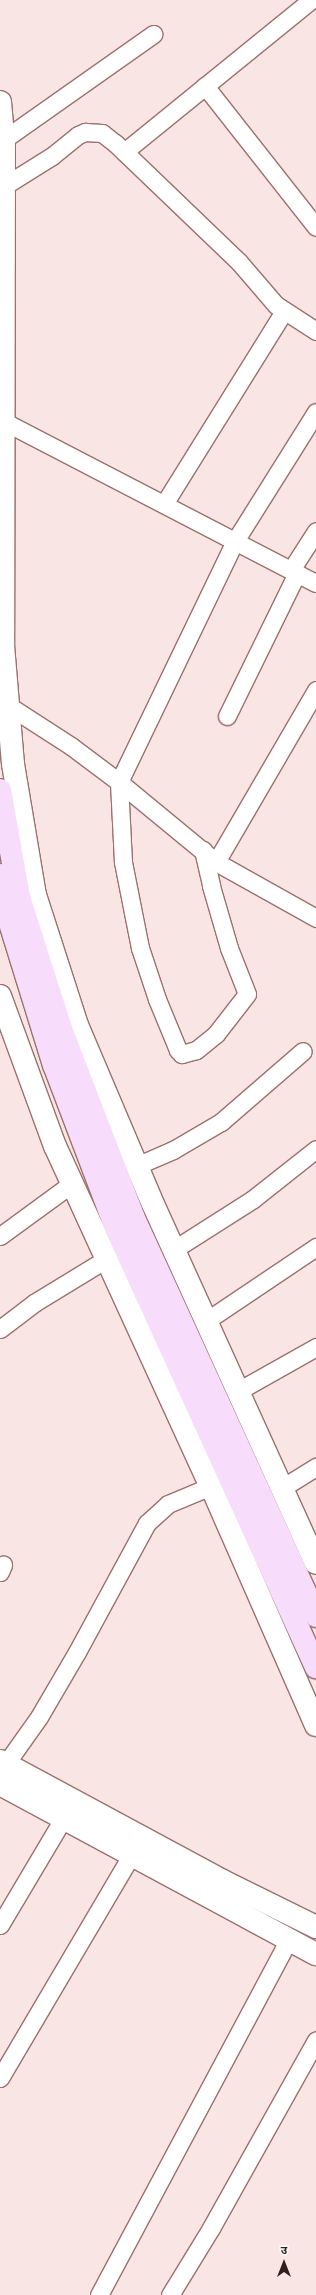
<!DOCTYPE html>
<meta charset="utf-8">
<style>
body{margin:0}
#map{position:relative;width:316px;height:2295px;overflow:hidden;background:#f9e5e4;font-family:"Nunito Sans","Noto Sans Devanagari",sans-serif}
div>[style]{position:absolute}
.roads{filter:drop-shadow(1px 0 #9c706e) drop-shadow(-1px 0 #9c706e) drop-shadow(0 1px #9c706e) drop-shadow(0 -1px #9c706e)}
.minor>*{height:17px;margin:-8.5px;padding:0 8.5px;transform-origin:8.5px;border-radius:8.5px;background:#fff}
.secondary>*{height:22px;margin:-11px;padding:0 11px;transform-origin:11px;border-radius:11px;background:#fff}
.primary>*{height:22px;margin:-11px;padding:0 11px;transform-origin:11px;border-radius:11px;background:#f8dcfb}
span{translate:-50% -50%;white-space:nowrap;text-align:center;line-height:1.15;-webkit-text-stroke:3px #f8f8f8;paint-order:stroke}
.north{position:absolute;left:264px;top:2243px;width:40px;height:40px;-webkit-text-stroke:3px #f8f8f8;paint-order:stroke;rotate:0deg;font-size:11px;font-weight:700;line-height:16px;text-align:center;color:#311f1e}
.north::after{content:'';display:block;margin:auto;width:14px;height:18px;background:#311f1e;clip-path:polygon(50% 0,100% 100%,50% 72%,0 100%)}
</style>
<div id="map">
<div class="roads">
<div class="minor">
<div style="left:205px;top:86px;width:179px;rotate:51.8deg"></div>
<div style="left:3px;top:140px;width:184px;rotate:-35.2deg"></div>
<div style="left:124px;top:152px;width:241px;rotate:-39.1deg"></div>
<div style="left:4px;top:186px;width:57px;rotate:-32deg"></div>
<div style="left:52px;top:156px;width:33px;rotate:-39deg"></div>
<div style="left:78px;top:135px;width:8px;rotate:-23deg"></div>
<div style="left:85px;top:132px;width:17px;rotate:3deg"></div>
<div style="left:102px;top:133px;width:16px;rotate:38deg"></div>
<div style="left:115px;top:143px;width:172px;rotate:43.8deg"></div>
<div style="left:239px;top:262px;width:57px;rotate:49.3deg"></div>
<div style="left:276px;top:305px;width:48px;rotate:33deg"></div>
<div style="left:3px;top:421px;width:352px;rotate:27.4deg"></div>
<div style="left:164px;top:504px;width:227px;rotate:-58.1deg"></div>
<div style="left:291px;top:570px;width:46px;rotate:-57.3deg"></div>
<div style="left:9px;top:706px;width:74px;rotate:32.8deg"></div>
<div style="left:71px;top:746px;width:60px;rotate:36.9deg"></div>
<div style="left:119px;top:782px;width:126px;rotate:39.5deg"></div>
<div style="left:216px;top:862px;width:115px;rotate:29.2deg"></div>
<div style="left:227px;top:716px;width:159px;rotate:-63.9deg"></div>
<div style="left:203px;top:850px;width:37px;rotate:77deg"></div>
<div style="left:211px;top:886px;width:65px;rotate:73.8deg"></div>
<div style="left:229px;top:948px;width:49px;rotate:68.6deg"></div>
<div style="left:247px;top:994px;width:51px;rotate:127.8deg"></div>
<div style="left:216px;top:1034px;width:26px;rotate:141deg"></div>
<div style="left:196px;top:1050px;width:15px;rotate:164deg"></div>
<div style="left:182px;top:1054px;width:6px;rotate:-135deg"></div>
<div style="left:178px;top:1050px;width:55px;rotate:-112.4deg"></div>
<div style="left:157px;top:999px;width:54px;rotate:-108.4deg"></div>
<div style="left:140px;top:948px;width:88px;rotate:-101.2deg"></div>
<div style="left:123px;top:862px;width:80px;rotate:-92.9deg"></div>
<div style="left:119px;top:782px;width:267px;rotate:-64.3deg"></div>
<div style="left:235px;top:541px;width:152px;rotate:-57.9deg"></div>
<div style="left:216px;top:862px;width:199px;rotate:-59.8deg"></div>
<div style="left:136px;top:1166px;width:40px;rotate:-23.4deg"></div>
<div style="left:173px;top:1150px;width:56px;rotate:-30.3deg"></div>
<div style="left:221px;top:1122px;width:108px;rotate:-40.9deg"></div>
<div style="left:0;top:1236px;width:88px;rotate:-36.2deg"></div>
<div style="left:173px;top:1250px;width:95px;rotate:-32.5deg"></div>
<div style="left:253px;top:1199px;width:80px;rotate:-38.4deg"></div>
<div style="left:206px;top:1321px;width:133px;rotate:-33.9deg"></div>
<div style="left:0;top:1329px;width:43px;rotate:-37.4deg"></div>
<div style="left:34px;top:1303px;width:84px;rotate:-31.4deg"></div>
<div style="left:238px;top:1391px;width:90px;rotate:-29.4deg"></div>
<div style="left:282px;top:1488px;width:40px;rotate:-32deg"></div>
<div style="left:0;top:1572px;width:8px;rotate:-67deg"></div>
<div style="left:0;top:1772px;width:67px;rotate:-54.7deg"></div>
<div style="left:39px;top:1717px;width:75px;rotate:-59.7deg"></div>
<div style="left:77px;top:1652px;width:147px;rotate:-61.5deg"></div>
<div style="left:147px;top:1523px;width:28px;rotate:-42deg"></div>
<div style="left:168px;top:1504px;width:47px;rotate:-22.7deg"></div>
<div style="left:0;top:1925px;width:126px;rotate:-59.3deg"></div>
<div style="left:0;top:2078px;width:260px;rotate:-59.5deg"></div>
<div style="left:99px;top:2295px;width:404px;rotate:-61.9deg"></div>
<div style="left:170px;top:2295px;width:79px;rotate:-58.5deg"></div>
<div style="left:211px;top:2228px;width:215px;rotate:-60.8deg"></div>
</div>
<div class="secondary">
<div style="left:0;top:102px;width:45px;rotate:84.9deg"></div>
<div style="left:4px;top:147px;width:498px;rotate:90.1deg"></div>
<div style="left:3px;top:645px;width:119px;rotate:85.2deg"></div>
<div style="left:13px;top:764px;width:133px;rotate:80.5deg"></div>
<div style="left:35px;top:895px;width:137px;rotate:72.1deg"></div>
<div style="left:77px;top:1025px;width:194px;rotate:67deg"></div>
<div style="left:153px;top:1204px;width:394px;rotate:65.6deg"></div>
<div style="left:0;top:996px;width:160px;rotate:69.9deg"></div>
<div style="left:55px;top:1146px;width:374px;rotate:65.4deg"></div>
<div style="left:211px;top:1486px;width:261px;rotate:66.3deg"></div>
<div style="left:0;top:1761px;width:253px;rotate:28.3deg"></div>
<div style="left:223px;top:1881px;width:104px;rotate:26.3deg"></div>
<div style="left:0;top:1784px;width:359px;rotate:28.3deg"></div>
</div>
<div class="primary">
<div style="left:0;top:790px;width:109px;rotate:79.9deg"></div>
<div style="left:19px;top:897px;width:139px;rotate:72.3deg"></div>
<div style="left:61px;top:1029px;width:200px;rotate:68.9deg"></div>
<div style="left:133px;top:1216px;width:440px;rotate:65.4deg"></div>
<div style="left:0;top:875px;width:32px;rotate:81deg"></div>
<div style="left:5px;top:907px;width:165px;rotate:72.8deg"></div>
<div style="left:54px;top:1065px;width:172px;rotate:69.2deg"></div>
<div style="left:115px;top:1226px;width:485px;rotate:65.5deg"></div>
</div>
</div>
<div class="north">उ</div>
</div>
